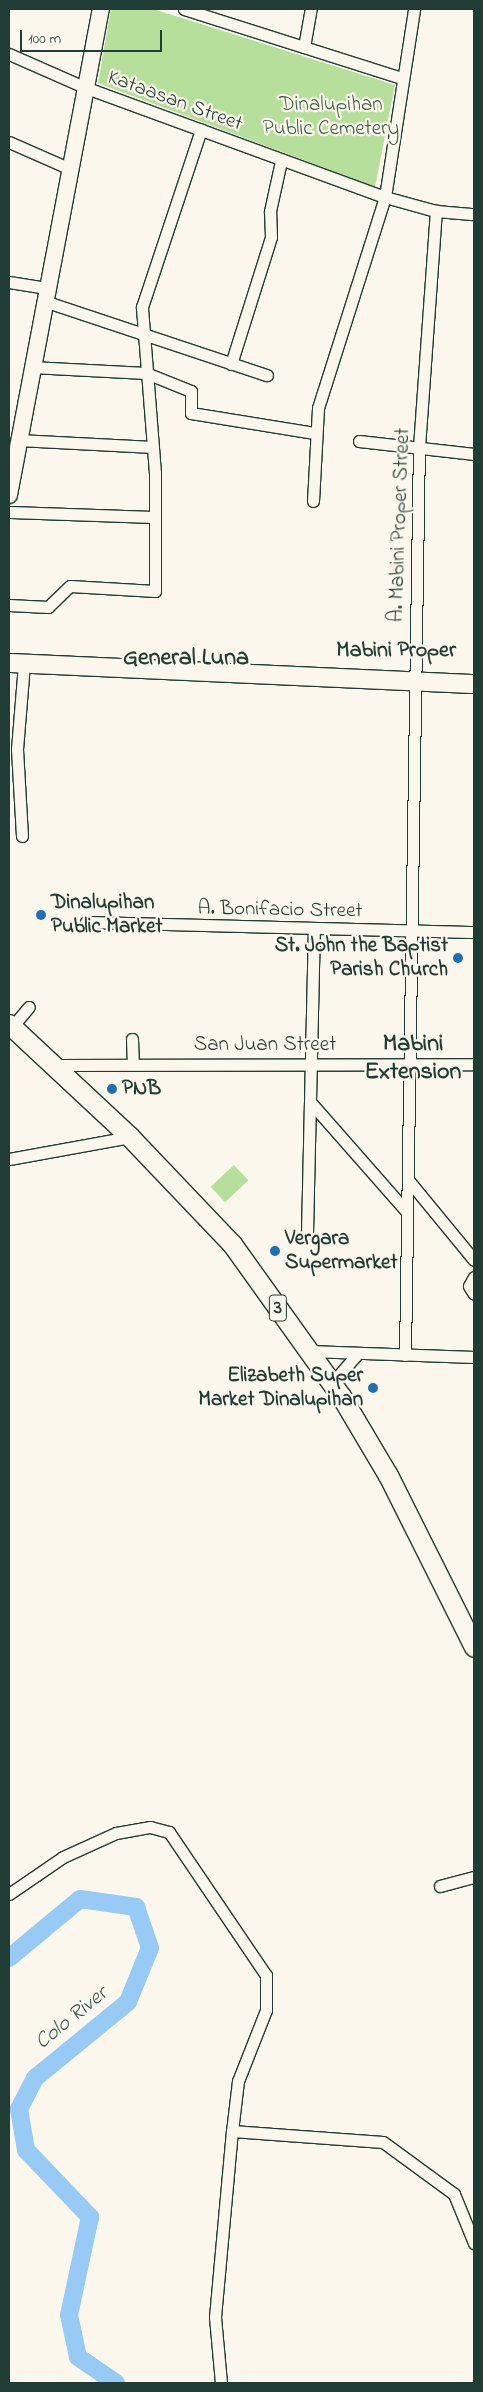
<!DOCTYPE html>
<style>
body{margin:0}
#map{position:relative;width:483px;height:2392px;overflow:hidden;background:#fbf7ec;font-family:"Indie Flower",sans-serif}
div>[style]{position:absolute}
.green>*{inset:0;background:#b7df9c;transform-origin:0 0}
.river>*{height:18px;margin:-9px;padding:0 9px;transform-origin:9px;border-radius:9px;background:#97cbf5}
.roads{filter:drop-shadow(1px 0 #1f3d34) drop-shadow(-1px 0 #1f3d34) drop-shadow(0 1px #1f3d34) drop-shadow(0 -1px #1f3d34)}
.minor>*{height:11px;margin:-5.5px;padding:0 5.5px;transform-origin:5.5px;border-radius:5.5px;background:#fbf7ec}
.secondary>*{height:16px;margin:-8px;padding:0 8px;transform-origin:8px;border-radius:8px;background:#fbf7ec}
.primary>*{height:18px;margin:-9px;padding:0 9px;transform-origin:9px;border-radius:9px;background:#fbf7ec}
.trunk>*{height:19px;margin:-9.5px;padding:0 9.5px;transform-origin:9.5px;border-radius:9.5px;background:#fbf7ec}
.dots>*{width:14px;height:14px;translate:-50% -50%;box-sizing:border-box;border:2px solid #fbf7ec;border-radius:50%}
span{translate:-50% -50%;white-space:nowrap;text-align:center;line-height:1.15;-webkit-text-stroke:4.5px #fbf7ec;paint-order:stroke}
.shield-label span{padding:1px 4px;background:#fbf7ec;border:1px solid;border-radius:4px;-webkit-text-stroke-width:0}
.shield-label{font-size:20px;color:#1f3d34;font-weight:700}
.street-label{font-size:21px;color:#1f3d34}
.park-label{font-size:21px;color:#3d5d49}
.poi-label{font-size:21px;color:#1f3d34;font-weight:700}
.left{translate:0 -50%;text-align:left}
.right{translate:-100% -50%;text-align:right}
.neighbourhood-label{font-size:22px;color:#1f3d34;font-weight:700}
.water-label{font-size:22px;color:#37595b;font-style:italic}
.quarter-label{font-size:24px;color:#1f3d34;font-weight:700}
.frame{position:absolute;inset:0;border:10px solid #1f3d34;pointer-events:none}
.scale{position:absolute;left:20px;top:30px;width:142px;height:22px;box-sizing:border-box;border:2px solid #1f3d34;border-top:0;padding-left:6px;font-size:15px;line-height:18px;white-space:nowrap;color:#1f3d34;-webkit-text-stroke:4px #fbf7ec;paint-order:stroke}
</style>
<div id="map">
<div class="green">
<div style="clip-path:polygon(111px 9px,153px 9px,395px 85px,375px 187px,98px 83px)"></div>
<div style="left:234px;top:1165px;width:21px;height:32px;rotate:47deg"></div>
</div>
<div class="river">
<div style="left:9px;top:1958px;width:92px;rotate:-39.7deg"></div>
<div style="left:80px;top:1899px;width:57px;rotate:8.1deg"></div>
<div style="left:136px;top:1907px;width:43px;rotate:71.1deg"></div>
<div style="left:150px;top:1948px;width:58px;rotate:112.2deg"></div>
<div style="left:128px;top:2002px;width:120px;rotate:140.7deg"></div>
<div style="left:35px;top:2078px;width:35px;rotate:117deg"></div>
<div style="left:19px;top:2109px;width:42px;rotate:80.3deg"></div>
<div style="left:26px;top:2150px;width:93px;rotate:46.3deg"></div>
<div style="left:90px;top:2217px;width:100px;rotate:102.1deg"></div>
<div style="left:69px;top:2315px;width:43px;rotate:77.9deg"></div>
<div style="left:78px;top:2357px;width:46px;rotate:34.4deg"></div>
</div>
<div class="roads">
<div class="minor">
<div style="left:184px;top:9px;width:229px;rotate:17.6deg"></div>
<div style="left:304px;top:47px;width:39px;rotate:-80deg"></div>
<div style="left:9px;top:54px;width:82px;rotate:23.7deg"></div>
<div style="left:84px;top:87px;width:320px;rotate:20.1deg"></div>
<div style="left:385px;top:197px;width:53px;rotate:15.4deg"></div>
<div style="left:436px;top:211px;width:38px;rotate:5deg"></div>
<div style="left:9px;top:142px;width:64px;rotate:23.8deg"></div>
<div style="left:9px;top:282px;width:38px;rotate:9deg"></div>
<div style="left:44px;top:301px;width:235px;rotate:18.4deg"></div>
<div style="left:231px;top:364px;width:133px;rotate:-72.5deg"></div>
<div style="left:271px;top:237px;width:26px;rotate:-92deg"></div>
<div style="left:270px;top:211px;width:51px;rotate:-77.6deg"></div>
<div style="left:31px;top:367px;width:115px;rotate:3deg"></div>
<div style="left:146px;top:373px;width:48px;rotate:21.8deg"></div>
<div style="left:191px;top:391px;width:22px;rotate:90deg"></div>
<div style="left:191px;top:413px;width:125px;rotate:9.2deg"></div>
<div style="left:18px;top:440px;width:135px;rotate:3deg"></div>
<div style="left:359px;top:441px;width:116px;rotate:6.4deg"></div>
<div style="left:313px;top:501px;width:93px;rotate:-86.9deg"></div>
<div style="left:318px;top:408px;width:221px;rotate:-72.4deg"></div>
<div style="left:385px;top:197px;width:190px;rotate:-81.2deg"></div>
<div style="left:9px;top:512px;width:146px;rotate:2deg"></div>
<div style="left:9px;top:605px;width:39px;rotate:3deg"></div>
<div style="left:48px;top:607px;width:30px;rotate:-44deg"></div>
<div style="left:70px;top:586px;width:85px;rotate:3.4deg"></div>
<div style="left:155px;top:591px;width:118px;rotate:-90deg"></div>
<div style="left:155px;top:473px;width:167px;rotate:-94.5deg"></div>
<div style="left:142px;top:307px;width:187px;rotate:-71.6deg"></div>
<div style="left:22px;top:836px;width:87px;rotate:-93.3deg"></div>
<div style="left:17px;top:749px;width:86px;rotate:-85.3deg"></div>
<div style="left:86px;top:922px;width:388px;rotate:1.5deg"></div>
<div style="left:12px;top:1027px;width:26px;rotate:-50deg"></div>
<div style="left:132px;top:1039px;width:25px;rotate:88deg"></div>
<div style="left:55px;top:1065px;width:419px;rotate:-0.1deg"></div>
<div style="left:312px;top:1104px;width:144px;rotate:48.7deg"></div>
<div style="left:9px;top:1159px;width:123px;rotate:-10.3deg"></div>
<div style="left:409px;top:1181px;width:102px;rotate:50.6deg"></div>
<div style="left:307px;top:1233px;width:303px;rotate:-88.7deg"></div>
<div style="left:474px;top:1277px;width:10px;rotate:119deg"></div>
<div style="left:469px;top:1286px;width:9px;rotate:58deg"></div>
<div style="left:309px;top:1351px;width:165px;rotate:2.1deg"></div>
<div style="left:405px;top:1355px;width:908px;rotate:-89.12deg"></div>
<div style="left:419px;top:447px;width:237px;rotate:-85.9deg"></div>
<div style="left:332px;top:1383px;width:38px;rotate:-49deg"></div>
<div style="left:440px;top:1886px;width:35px;rotate:-15deg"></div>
<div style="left:9px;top:1894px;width:65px;rotate:-34.4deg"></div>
<div style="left:63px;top:1857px;width:58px;rotate:-24.4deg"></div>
<div style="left:116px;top:1833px;width:35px;rotate:-10deg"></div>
<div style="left:150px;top:1827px;width:20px;rotate:15deg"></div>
<div style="left:169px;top:1832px;width:173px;rotate:55.9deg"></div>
<div style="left:266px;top:1975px;width:35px;rotate:90deg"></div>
<div style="left:266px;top:2010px;width:76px;rotate:111.5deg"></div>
<div style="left:238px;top:2081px;width:50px;rotate:96.8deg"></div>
<div style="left:221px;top:2383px;width:66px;rotate:-95.2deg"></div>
<div style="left:215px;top:2317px;width:187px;rotate:-84.8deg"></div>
<div style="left:232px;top:2131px;width:151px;rotate:4.2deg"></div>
<div style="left:383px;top:2142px;width:88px;rotate:36.2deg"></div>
<div style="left:454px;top:2194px;width:53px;rotate:67.8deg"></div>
</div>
<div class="secondary">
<div style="left:9px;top:495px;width:495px;rotate:-79.3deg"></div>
</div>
<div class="primary">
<div style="left:9px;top:663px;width:465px;rotate:2.6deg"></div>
</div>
<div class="trunk">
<div style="left:9px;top:1024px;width:166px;rotate:43deg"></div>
<div style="left:130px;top:1137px;width:148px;rotate:46.4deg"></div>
<div style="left:232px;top:1244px;width:187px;rotate:54.4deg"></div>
<div style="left:341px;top:1396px;width:92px;rotate:59.3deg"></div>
<div style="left:388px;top:1475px;width:192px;rotate:63.4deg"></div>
</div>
</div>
<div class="dots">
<div style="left:41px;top:915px;background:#1f6fb2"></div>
<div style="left:458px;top:958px;background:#1f6fb2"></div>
<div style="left:112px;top:1089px;background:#1f6fb2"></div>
<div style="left:275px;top:1251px;background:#1f6fb2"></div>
<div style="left:373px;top:1388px;background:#1f6fb2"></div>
</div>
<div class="shield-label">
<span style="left:278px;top:1308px">3</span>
</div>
<div class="street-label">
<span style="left:175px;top:101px;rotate:20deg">Kataasan Street</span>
<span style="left:400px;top:525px;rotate:-88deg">A. Mabini Proper Street</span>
<span style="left:280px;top:910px;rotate:1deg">A. Bonifacio Street</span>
<span style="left:265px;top:1045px">San Juan Street</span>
</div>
<div class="park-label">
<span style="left:331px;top:117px">Dinalupihan<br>Public Cemetery</span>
</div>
<div class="poi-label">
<span class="left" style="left:51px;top:915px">Dinalupihan<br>Public Market</span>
<span class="right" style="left:448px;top:958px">St. John the Baptist<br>Parish Church</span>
<span class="left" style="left:122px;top:1089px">PNB</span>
<span class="left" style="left:285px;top:1251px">Vergara<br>Supermarket</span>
<span class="right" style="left:363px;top:1388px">Elizabeth Super<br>Market Dinalupihan</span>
</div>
<div class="neighbourhood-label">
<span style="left:396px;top:652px">Mabini Proper</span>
</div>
<div class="water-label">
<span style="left:72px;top:2019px;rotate:-39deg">Colo River</span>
</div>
<div class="quarter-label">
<span style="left:186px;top:659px">General Luna</span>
<span style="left:413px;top:1059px">Mabini<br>Extension</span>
</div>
<div class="frame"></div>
<div class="scale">100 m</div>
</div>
